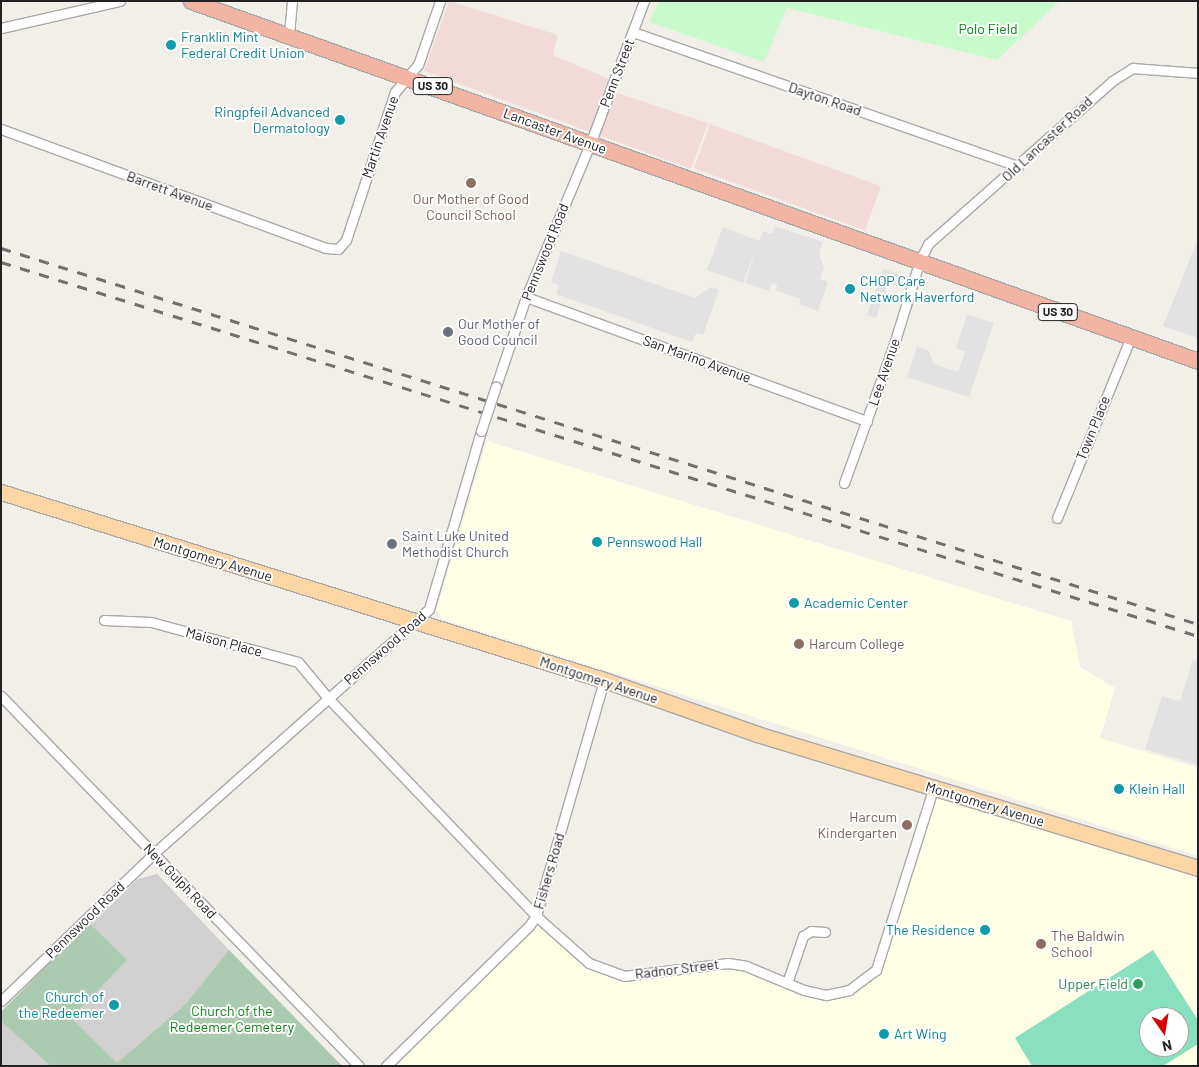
<!DOCTYPE html>
<style>
body{margin:0}
#map{position:relative;width:1199px;height:1067px;overflow:hidden;background:#f2efe9;font-family:Barlow,sans-serif}
div>[style]{position:absolute}
.commercial>*{inset:0;background:#f2dad9;transform-origin:0 0}
.education>*{inset:0;background:#ffffe5}
.religious>*{inset:0;background:#d0d0d0}
.cemetery>*{inset:0;background:#aacbaf}
.park>*{inset:0;background:#c8facc}
.pitch>*{inset:0;background:#88e0be}
.parking>*{inset:0;background:#e2e2e2}
.roads{filter:drop-shadow(1px 0 #a9a9a9) drop-shadow(-1px 0 #a9a9a9) drop-shadow(0 1px #a9a9a9) drop-shadow(0 -1px #a9a9a9)}
.minor>*{height:9px;margin:-4.5px;padding:0 4.5px;transform-origin:4.5px;border-radius:4.5px;background:#fff}
.primary>*{height:15px;margin:-7.5px;padding:0 7.5px;transform-origin:7.5px;border-radius:7.5px;background:#fcd6a4}
.trunk>*{height:15px;margin:-7.5px;padding:0 7.5px;transform-origin:7.5px;border-radius:7.5px;background:#f2b4a3}
.rail>*{height:3px;margin-top:-1.5px;transform-origin:0;background:repeating-linear-gradient(90deg,#707070 0 10px,transparent 0 20px)}
.bridges{filter:drop-shadow(1px 0 #a9a9a9) drop-shadow(-1px 0 #a9a9a9) drop-shadow(0 1px #a9a9a9) drop-shadow(0 -1px #a9a9a9)}
.minor-bridge>*{height:9px;margin:-4.5px;padding:0 4.5px;transform-origin:4.5px;border-radius:4.5px;background:#fff}
.dots>*{width:14px;height:14px;translate:-50% -50%;box-sizing:border-box;border:2px solid #fff;border-radius:50%}
span{translate:-50% -50%;white-space:nowrap;text-align:center;line-height:1.15;-webkit-text-stroke:4px #fff;paint-order:stroke}
.shield-label span{padding:1px 4px;background:#fff;border:1px solid;border-radius:4px;-webkit-text-stroke-width:0}
.shield-label{font-size:12px;color:#222;font-weight:700}
.park-label{font-size:14px;color:#0c8416}
.culture-label{font-size:14px;color:#0d838f}
.left{translate:0 -50%;text-align:left}
.right{translate:-100% -50%;text-align:right}
.street-label{font-size:14px;color:#222}
.education-label{font-size:14px;color:#785e54}
.worship-label{font-size:14px;color:#5b616d}
.leisure-label{font-size:14px;color:#27864d}
.frame{position:absolute;inset:0;border:2px solid #222;pointer-events:none}
.north{position:absolute;left:1139px;top:1007px;width:50px;height:50px;box-sizing:border-box;background:#fff;border:1px solid #a7a7a7;border-radius:50%;rotate:167deg;font-size:14px;font-weight:700;line-height:20px;text-align:center;color:#222}
.north::after{content:'';display:block;margin:auto;width:18px;height:22px;background:#d40000;clip-path:polygon(50% 0,100% 100%,50% 72%,0 100%)}
</style>
<div id="map">
<div class="commercial">
<div style="clip-path:polygon(449px 1px,558px 35px,553px 55px,609px 79px,605px 89px,708px 123px,691px 169px,424px 71px)"></div>
<div style="left:710px;top:124px;width:182px;height:47px;rotate:20deg"></div>
</div>
<div class="education">
<div style="clip-path:polygon(487px 441px,1071px 621px,1080px 667px,1115px 688px,1100px 738px,1198px 768px,1198px 856px,442px 619px,437px 608px)"></div>
<div style="clip-path:polygon(evenodd,933px 789px,1198px 868px,1198px 1066px,386px 1066px,536px 916px,589px 963px,624px 976px,728px 963px,826px 995px,849px 990px,876px 970px,933px 789px,1149px 1017px,1179px 1017px,1179px 1047px,1149px 1047px,1149px 1017px)"></div>
</div>
<div class="religious">
<div style="clip-path:polygon(157px 874px,229px 950px,342px 1066px,1px 1066px,1px 1012px,138px 879px)"></div>
</div>
<div class="cemetery">
<div style="clip-path:polygon(89px 923px,127px 960px,71px 1018px,117px 1063px,185px 1005px,229px 950px,342px 1066px,51px 1066px,1px 1021px,1px 1012px)"></div>
</div>
<div class="park">
<div style="clip-path:polygon(659px 1px,1060px 1px,997px 60px,787px 8px,764px 62px,649px 22px)"></div>
</div>
<div class="pitch">
<div style="clip-path:polygon(evenodd,1153px 950px,1198px 1020px,1198px 1044px,1163px 1066px,1032px 1066px,1015px 1038px,1153px 950px,1149px 1017px,1179px 1017px,1179px 1047px,1149px 1047px,1149px 1017px)"></div>
</div>
<div class="parking">
<div style="clip-path:polygon(775px 226px,823px 242px,819px 253px,824px 268px,820px 279px,828px 282px,818px 311px,799px 304px,801px 299px,776px 291px,777px 285px,772px 283px,769px 291px,745px 283px,757px 246px,743px 283px,707px 270px,723px 227px,759px 241px,763px 231px,772px 234px)"></div>
<div style="clip-path:polygon(1198px 239px,1198px 338px,1163px 326px)"></div>
<div style="clip-path:polygon(561px 251px,695px 298px,711px 287px,719px 290px,703px 335px,696px 333px,692px 342px,556px 294px,559px 285px,551px 282px)"></div>
<div style="clip-path:polygon(883px 269px,905px 276px,901px 287px,888px 283px,876px 318px,867px 315px)"></div>
<div style="clip-path:polygon(967px 314px,994px 323px,969px 397px,907px 377px,917px 347px,928px 350px,934px 364px,958px 372px,965px 352px,956px 348px)"></div>
<div style="clip-path:polygon(1193px 660px,1198px 661px,1198px 765px,1145px 749px,1162px 696px,1180px 701px)"></div>
</div>
<div class="roads">
<div class="minor">
<div style="left:1px;top:28px;width:122px;rotate:-12.8deg"></div>
<div style="left:633px;top:32px;width:408px;rotate:19.2deg"></div>
<div style="left:289px;top:35px;width:34px;rotate:-85deg"></div>
<div style="left:1px;top:129px;width:346px;rotate:20.1deg"></div>
<div style="left:326px;top:248px;width:12px;rotate:5deg"></div>
<div style="left:338px;top:249px;width:12px;rotate:-48deg"></div>
<div style="left:346px;top:240px;width:156px;rotate:-71.7deg"></div>
<div style="left:395px;top:92px;width:35px;rotate:-50deg"></div>
<div style="left:418px;top:65px;width:68px;rotate:-71deg"></div>
<div style="left:526px;top:297px;width:363px;rotate:20deg"></div>
<div style="left:496px;top:386px;width:94px;rotate:-71.4deg"></div>
<div style="left:526px;top:297px;width:166px;rotate:-67.3deg"></div>
<div style="left:590px;top:144px;width:153px;rotate:-69.3deg"></div>
<div style="left:844px;top:483px;width:148px;rotate:-70.2deg"></div>
<div style="left:894px;top:344px;width:88px;rotate:-72.8deg"></div>
<div style="left:920px;top:260px;width:18px;rotate:-63deg"></div>
<div style="left:928px;top:244px;width:246px;rotate:-41.5deg"></div>
<div style="left:1112px;top:81px;width:25px;rotate:-32deg"></div>
<div style="left:1133px;top:68px;width:65px;rotate:4.4deg"></div>
<div style="left:1057px;top:518px;width:193px;rotate:-67.8deg"></div>
<div style="left:104px;top:620px;width:47px;rotate:2.4deg"></div>
<div style="left:151px;top:622px;width:152px;rotate:15.2deg"></div>
<div style="left:298px;top:662px;width:47px;rotate:50.2deg"></div>
<div style="left:328px;top:698px;width:301px;rotate:46.3deg"></div>
<div style="left:536px;top:916px;width:71px;rotate:41.6deg"></div>
<div style="left:589px;top:963px;width:37px;rotate:20deg"></div>
<div style="left:624px;top:976px;width:105px;rotate:-7.1deg"></div>
<div style="left:728px;top:963px;width:18px;rotate:9deg"></div>
<div style="left:746px;top:966px;width:63px;rotate:22.5deg"></div>
<div style="left:804px;top:990px;width:23px;rotate:13deg"></div>
<div style="left:826px;top:995px;width:24px;rotate:-12deg"></div>
<div style="left:849px;top:990px;width:34px;rotate:-37deg"></div>
<div style="left:876px;top:970px;width:190px;rotate:-72.5deg"></div>
<div style="left:1px;top:696px;width:515px;rotate:45.94deg"></div>
<div style="left:787px;top:983px;width:50px;rotate:-71.2deg"></div>
<div style="left:803px;top:936px;width:9px;rotate:-32deg"></div>
<div style="left:811px;top:931px;width:14px;rotate:4deg"></div>
<div style="left:1px;top:1001px;width:211px;rotate:-44deg"></div>
<div style="left:153px;top:854px;width:369px;rotate:-41.6deg"></div>
<div style="left:429px;top:609px;width:185px;rotate:-73.7deg"></div>
<div style="left:386px;top:1066px;width:200px;rotate:-44.4deg"></div>
<div style="left:529px;top:926px;width:12px;rotate:-55deg"></div>
<div style="left:536px;top:916px;width:246px;rotate:-73.9deg"></div>
</div>
<div class="primary">
<div style="left:1px;top:492px;width:632px;rotate:17.32deg"></div>
<div style="left:604px;top:680px;width:162px;rotate:19.4deg"></div>
<div style="left:757px;top:734px;width:461px;rotate:16.9deg"></div>
</div>
<div class="trunk">
<div style="left:191px;top:1px;width:1069px;rotate:19.67deg"></div>
</div>
</div>
<div class="rail">
<div style="left:1px;top:248px;width:1255px;rotate:17.44deg"></div>
<div style="left:1px;top:262px;width:1254px;rotate:17.35deg"></div>
</div>
<div class="bridges">
<div class="minor-bridge">
<div style="left:481px;top:431px;width:47px;rotate:-71.6deg"></div>
</div>
</div>
<div class="dots">
<div style="left:171px;top:45px;background:#0f9aa8"></div>
<div style="left:340px;top:120px;background:#0f9aa8"></div>
<div style="left:471px;top:183px;background:#8d6e63"></div>
<div style="left:850px;top:289px;background:#0f9aa8"></div>
<div style="left:448px;top:332px;background:#6b7280"></div>
<div style="left:597px;top:542px;background:#0f9aa8"></div>
<div style="left:392px;top:544px;background:#6b7280"></div>
<div style="left:794px;top:603px;background:#0f9aa8"></div>
<div style="left:799px;top:644px;background:#8d6e63"></div>
<div style="left:1119px;top:789px;background:#0f9aa8"></div>
<div style="left:907px;top:825px;background:#8d6e63"></div>
<div style="left:985px;top:930px;background:#0f9aa8"></div>
<div style="left:1041px;top:944px;background:#8d6e63"></div>
<div style="left:1138px;top:984px;background:#2e9e5b"></div>
<div style="left:114px;top:1005px;background:#0f9aa8"></div>
<div style="left:884px;top:1034px;background:#0f9aa8"></div>
</div>
<div class="shield-label">
<span style="left:433px;top:86px">US 30</span>
<span style="left:1058px;top:312px">US 30</span>
</div>
<div class="park-label">
<span style="left:988px;top:29px">Polo Field</span>
<span style="left:232px;top:1019px">Church of the<br>Redeemer Cemetery</span>
</div>
<div class="culture-label">
<span class="left" style="left:181px;top:45px">Franklin Mint<br>Federal Credit Union</span>
<span class="right" style="left:330px;top:120px">Ringpfeil Advanced<br>Dermatology</span>
<span class="left" style="left:860px;top:289px">CHOP Care<br>Network Haverford</span>
<span class="left" style="left:607px;top:542px">Pennswood Hall</span>
<span class="left" style="left:804px;top:603px">Academic Center</span>
<span class="left" style="left:1129px;top:789px">Klein Hall</span>
<span class="right" style="left:975px;top:930px">The Residence</span>
<span class="right" style="left:104px;top:1005px">Church of<br>the Redeemer</span>
<span class="left" style="left:894px;top:1034px">Art Wing</span>
</div>
<div class="street-label">
<span style="left:617px;top:73px;rotate:-69deg">Penn Street</span>
<span style="left:825px;top:99px;rotate:19deg">Dayton Road</span>
<span style="left:555px;top:131px;rotate:20deg">Lancaster Avenue</span>
<span style="left:380px;top:137px;rotate:-71deg">Martin Avenue</span>
<span style="left:1047px;top:139px;rotate:-43deg">Old Lancaster Road</span>
<span style="left:170px;top:191px;rotate:20deg">Barrett Avenue</span>
<span style="left:545px;top:252px;rotate:-68deg">Pennswood Road</span>
<span style="left:697px;top:359px;rotate:20deg">San Marino Avenue</span>
<span style="left:884px;top:372px;rotate:-71deg">Lee Avenue</span>
<span style="left:1093px;top:428px;rotate:-68deg">Town Place</span>
<span style="left:213px;top:559px;rotate:17deg">Montgomery Avenue</span>
<span style="left:224px;top:642px;rotate:15deg">Maison Place</span>
<span style="left:385px;top:648px;rotate:-41deg">Pennswood Road</span>
<span style="left:599px;top:680px;rotate:18deg">Montgomery Avenue</span>
<span style="left:985px;top:804px;rotate:17deg">Montgomery Avenue</span>
<span style="left:549px;top:871px;rotate:-74deg">Fishers Road</span>
<span style="left:180px;top:881px;rotate:46deg">New Gulph Road</span>
<span style="left:85px;top:920px;rotate:-44deg">Pennswood Road</span>
<span style="left:677px;top:969px;rotate:-7deg">Radnor Street</span>
</div>
<div class="education-label">
<span style="left:471px;top:207px">Our Mother of Good<br>Council School</span>
<span class="left" style="left:809px;top:644px">Harcum College</span>
<span class="right" style="left:897px;top:825px">Harcum<br>Kindergarten</span>
<span class="left" style="left:1051px;top:944px">The Baldwin<br>School</span>
</div>
<div class="worship-label">
<span class="left" style="left:458px;top:332px">Our Mother of<br>Good Council</span>
<span class="left" style="left:402px;top:544px">Saint Luke United<br>Methodist Church</span>
</div>
<div class="leisure-label">
<span class="right" style="left:1128px;top:984px">Upper Field</span>
</div>
<div class="frame"></div>
<div class="north">N</div>
</div>
